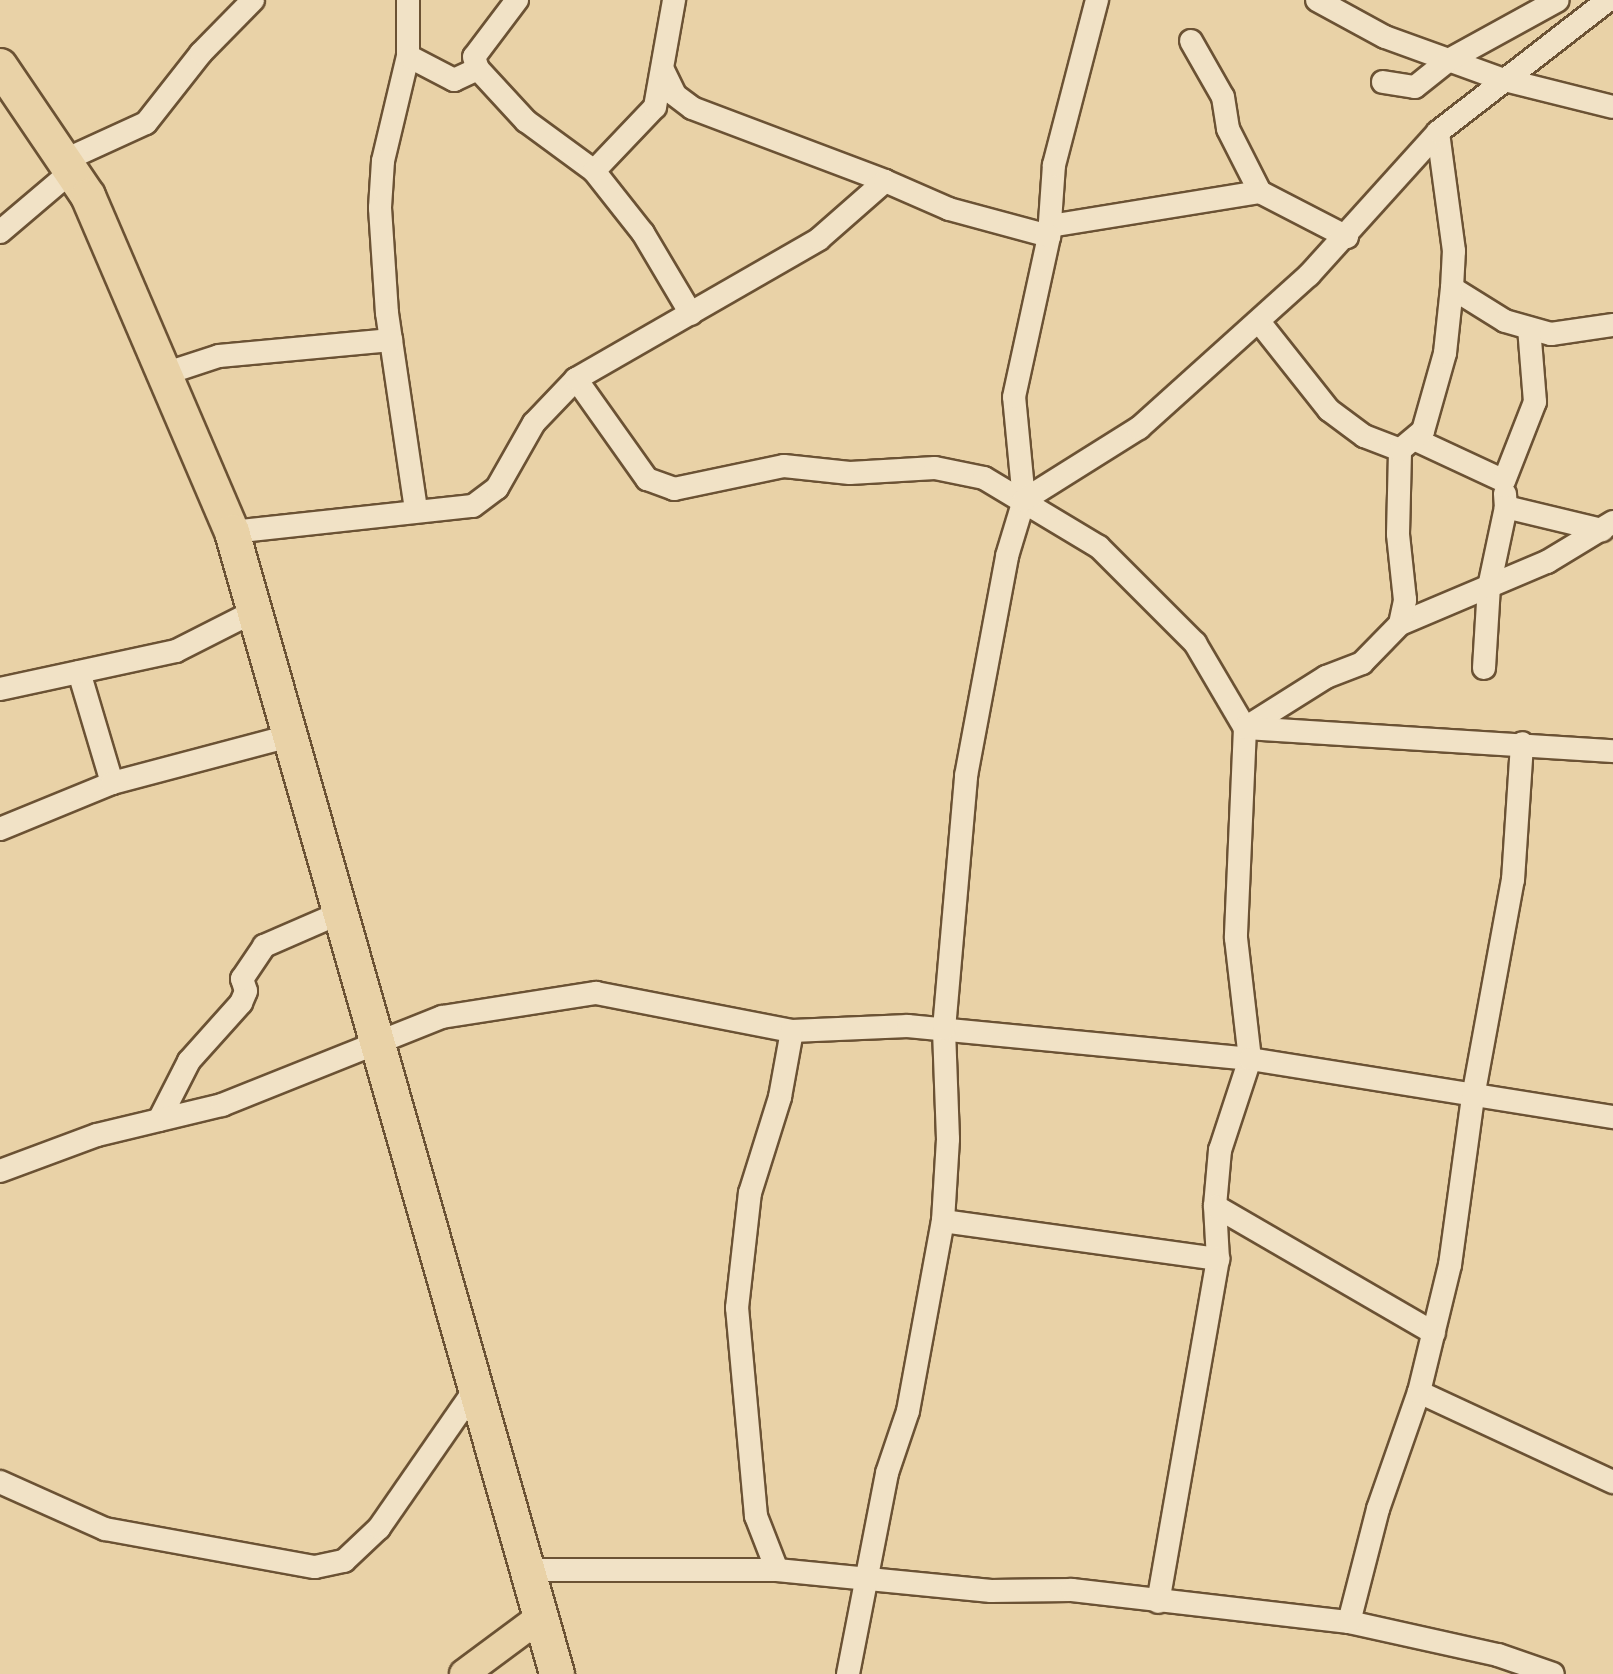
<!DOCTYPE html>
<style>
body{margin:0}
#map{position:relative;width:1613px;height:1674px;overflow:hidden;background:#e9d2a7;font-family:"Libre Caslon Text",serif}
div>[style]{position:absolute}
.roads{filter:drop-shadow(2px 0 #6b5234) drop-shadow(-2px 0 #6b5234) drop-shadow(0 2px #6b5234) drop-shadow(0 -2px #6b5234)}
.minor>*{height:22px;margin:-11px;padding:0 11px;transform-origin:11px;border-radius:11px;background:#f1e2c6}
.major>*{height:28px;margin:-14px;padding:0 14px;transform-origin:14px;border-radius:14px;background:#e9d2a7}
.highway>*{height:34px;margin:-17px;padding:0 17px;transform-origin:17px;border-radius:17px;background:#e9d2a7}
span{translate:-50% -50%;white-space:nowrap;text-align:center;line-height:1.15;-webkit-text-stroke:8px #f1e2c6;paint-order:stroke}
</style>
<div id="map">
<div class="roads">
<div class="minor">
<div style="left:408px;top:0;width:56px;rotate:90deg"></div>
<div style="left:408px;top:56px;width:108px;rotate:103.4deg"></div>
<div style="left:383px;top:161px;width:47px;rotate:93.7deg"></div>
<div style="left:380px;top:208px;width:105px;rotate:86.2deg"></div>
<div style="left:387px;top:313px;width:199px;rotate:81.6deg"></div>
<div style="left:517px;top:0;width:71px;rotate:127deg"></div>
<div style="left:474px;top:57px;width:13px;rotate:72deg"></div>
<div style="left:478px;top:69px;width:71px;rotate:47.3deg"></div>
<div style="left:526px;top:121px;width:84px;rotate:36.3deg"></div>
<div style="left:594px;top:171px;width:79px;rotate:51.7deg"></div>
<div style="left:643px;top:233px;width:94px;rotate:59.3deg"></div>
<div style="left:1317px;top:0;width:77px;rotate:28.6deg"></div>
<div style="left:1385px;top:37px;width:123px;rotate:19.9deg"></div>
<div style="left:1501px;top:79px;width:115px;rotate:14deg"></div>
<div style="left:1191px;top:41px;width:64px;rotate:60.3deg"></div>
<div style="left:1223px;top:97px;width:32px;rotate:81deg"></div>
<div style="left:1228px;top:129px;width:71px;rotate:63.1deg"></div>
<div style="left:408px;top:56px;width:52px;rotate:27.6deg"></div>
<div style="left:454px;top:80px;width:26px;rotate:-25deg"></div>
<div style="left:664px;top:72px;width:25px;rotate:64deg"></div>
<div style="left:675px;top:95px;width:21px;rotate:37deg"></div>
<div style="left:692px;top:108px;width:206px;rotate:20.7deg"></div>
<div style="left:1383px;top:82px;width:32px;rotate:9deg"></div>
<div style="left:1415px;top:87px;width:43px;rotate:-38.5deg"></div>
<div style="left:1449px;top:60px;width:124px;rotate:-28.8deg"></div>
<div style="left:65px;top:160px;width:89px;rotate:-24.6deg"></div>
<div style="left:146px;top:123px;width:89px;rotate:-51.8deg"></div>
<div style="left:201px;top:53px;width:74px;rotate:-45.5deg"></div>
<div style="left:594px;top:171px;width:88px;rotate:-46.4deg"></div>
<div style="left:655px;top:107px;width:109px;rotate:-79.9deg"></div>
<div style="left:1050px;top:226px;width:213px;rotate:-9.2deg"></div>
<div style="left:1260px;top:192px;width:98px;rotate:27.3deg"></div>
<div style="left:0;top:232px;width:94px;rotate:-40.3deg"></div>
<div style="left:1452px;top:288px;width:62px;rotate:31.9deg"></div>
<div style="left:1505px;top:321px;width:48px;rotate:15.8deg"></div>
<div style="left:1551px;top:334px;width:63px;rotate:-8.3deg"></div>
<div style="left:1260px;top:323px;width:111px;rotate:51.6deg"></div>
<div style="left:1329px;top:410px;width:44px;rotate:36.6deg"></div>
<div style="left:1364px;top:436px;width:39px;rotate:21deg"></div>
<div style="left:167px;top:373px;width:55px;rotate:-18.1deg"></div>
<div style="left:219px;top:356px;width:173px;rotate:-5.3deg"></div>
<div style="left:576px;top:379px;width:123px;rotate:54.6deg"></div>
<div style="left:647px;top:479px;width:29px;rotate:20deg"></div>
<div style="left:674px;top:489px;width:112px;rotate:-11.8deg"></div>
<div style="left:784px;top:466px;width:66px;rotate:6.1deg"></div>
<div style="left:850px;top:473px;width:85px;rotate:-3.4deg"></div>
<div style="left:935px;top:468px;width:50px;rotate:11.5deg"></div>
<div style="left:984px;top:478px;width:134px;rotate:31deg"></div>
<div style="left:1099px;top:547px;width:136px;rotate:45deg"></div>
<div style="left:1195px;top:643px;width:99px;rotate:59.5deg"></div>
<div style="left:1245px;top:728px;width:210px;rotate:92.5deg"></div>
<div style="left:1236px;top:938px;width:122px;rotate:83.4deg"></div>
<div style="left:1250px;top:1059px;width:96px;rotate:108.2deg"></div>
<div style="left:1220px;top:1150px;width:56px;rotate:95.1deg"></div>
<div style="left:1215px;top:1206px;width:53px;rotate:86.8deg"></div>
<div style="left:1218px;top:1259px;width:348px;rotate:99.9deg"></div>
<div style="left:1414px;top:439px;width:99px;rotate:25deg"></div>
<div style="left:1504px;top:481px;width:85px;rotate:-68.6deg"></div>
<div style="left:1535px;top:402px;width:74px;rotate:-94.6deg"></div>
<div style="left:1505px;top:494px;width:13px;rotate:86deg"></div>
<div style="left:1506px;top:507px;width:99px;rotate:13.5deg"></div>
<div style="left:1024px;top:500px;width:103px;rotate:-95.5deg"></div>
<div style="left:1014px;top:397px;width:165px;rotate:-77.7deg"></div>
<div style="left:1049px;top:236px;width:71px;rotate:-86deg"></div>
<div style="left:1054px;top:165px;width:171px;rotate:-75.4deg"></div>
<div style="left:232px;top:532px;width:242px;rotate:-6.2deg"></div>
<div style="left:473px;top:506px;width:30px;rotate:-37deg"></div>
<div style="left:497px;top:488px;width:75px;rotate:-60.4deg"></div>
<div style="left:534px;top:423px;width:61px;rotate:-46.3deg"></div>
<div style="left:576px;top:379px;width:280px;rotate:-29.9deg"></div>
<div style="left:819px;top:239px;width:88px;rotate:-41.3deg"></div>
<div style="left:885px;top:181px;width:70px;rotate:23.6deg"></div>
<div style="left:949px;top:209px;width:104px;rotate:15.1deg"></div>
<div style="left:1400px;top:624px;width:160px;rotate:-22.9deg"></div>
<div style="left:1547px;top:562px;width:77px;rotate:-31.2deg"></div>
<div style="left:1484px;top:668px;width:81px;rotate:-86.5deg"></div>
<div style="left:1489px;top:587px;width:82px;rotate:-78deg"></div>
<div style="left:79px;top:672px;width:116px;rotate:73.4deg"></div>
<div style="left:0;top:689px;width:180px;rotate:-12.2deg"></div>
<div style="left:176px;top:651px;width:89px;rotate:-26.9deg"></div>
<div style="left:1245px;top:728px;width:96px;rotate:-32.2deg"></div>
<div style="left:1326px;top:677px;width:39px;rotate:-21deg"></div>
<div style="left:1362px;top:663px;width:54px;rotate:-45.7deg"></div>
<div style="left:1400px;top:624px;width:25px;rotate:-78deg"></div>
<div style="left:1405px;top:600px;width:66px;rotate:-96.1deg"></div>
<div style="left:1398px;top:534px;width:84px;rotate:-88.6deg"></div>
<div style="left:1400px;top:450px;width:30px;rotate:-40deg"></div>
<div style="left:1423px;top:431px;width:81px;rotate:-74.2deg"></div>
<div style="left:1445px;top:353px;width:65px;rotate:-83.9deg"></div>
<div style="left:1452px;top:288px;width:37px;rotate:-87deg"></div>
<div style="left:1454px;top:251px;width:120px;rotate:-97.7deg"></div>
<div style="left:1245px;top:728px;width:369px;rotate:3.6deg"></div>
<div style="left:0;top:829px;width:121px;rotate:-22.3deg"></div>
<div style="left:112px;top:783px;width:184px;rotate:-14.8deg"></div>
<div style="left:159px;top:1120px;width:66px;rotate:-63deg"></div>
<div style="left:189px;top:1061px;width:78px;rotate:-48.1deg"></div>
<div style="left:241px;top:1003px;width:13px;rotate:-67deg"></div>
<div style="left:246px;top:991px;width:13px;rotate:-108deg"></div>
<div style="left:242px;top:979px;width:40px;rotate:-56deg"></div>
<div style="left:264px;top:946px;width:83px;rotate:-23.5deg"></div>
<div style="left:0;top:1171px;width:103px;rotate:-20.4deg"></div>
<div style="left:97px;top:1135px;width:129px;rotate:-13.5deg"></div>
<div style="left:222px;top:1105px;width:237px;rotate:-21.8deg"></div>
<div style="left:442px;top:1017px;width:156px;rotate:-8.9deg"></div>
<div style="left:596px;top:993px;width:200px;rotate:11deg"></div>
<div style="left:792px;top:1031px;width:116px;rotate:-2.5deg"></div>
<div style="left:908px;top:1026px;width:344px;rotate:5.5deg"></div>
<div style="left:1250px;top:1059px;width:368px;rotate:9.1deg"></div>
<div style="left:1215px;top:1206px;width:253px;rotate:30.1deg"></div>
<div style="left:943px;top:1221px;width:278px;rotate:7.9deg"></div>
<div style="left:1419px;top:1392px;width:214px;rotate:24.9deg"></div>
<div style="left:0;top:1482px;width:115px;rotate:24.1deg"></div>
<div style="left:105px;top:1529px;width:213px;rotate:10.3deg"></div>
<div style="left:315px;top:1567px;width:30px;rotate:-12deg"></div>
<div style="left:344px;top:1561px;width:48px;rotate:-43.3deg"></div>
<div style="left:379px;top:1528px;width:170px;rotate:-55.3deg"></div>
<div style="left:528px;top:1570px;width:249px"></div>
<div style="left:777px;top:1570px;width:215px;rotate:5.6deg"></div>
<div style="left:991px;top:1591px;width:81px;rotate:-0.7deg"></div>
<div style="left:1072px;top:1590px;width:279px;rotate:6.6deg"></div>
<div style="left:1349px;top:1622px;width:153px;rotate:12.5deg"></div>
<div style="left:1498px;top:1655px;width:58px;rotate:19.1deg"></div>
<div style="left:777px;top:1570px;width:58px;rotate:-111.3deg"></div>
<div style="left:756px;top:1516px;width:209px;rotate:-95.2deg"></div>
<div style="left:737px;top:1308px;width:116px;rotate:-83.6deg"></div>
<div style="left:750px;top:1193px;width:101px;rotate:-72.6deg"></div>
<div style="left:780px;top:1097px;width:67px;rotate:-79.7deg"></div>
<div style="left:1349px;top:1622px;width:117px;rotate:-75.6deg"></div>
<div style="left:1378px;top:1509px;width:124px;rotate:-70.7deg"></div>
<div style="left:1419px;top:1392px;width:131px;rotate:-76.3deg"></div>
<div style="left:1450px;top:1265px;width:170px;rotate:-82.2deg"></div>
<div style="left:1473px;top:1097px;width:221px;rotate:-79.6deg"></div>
<div style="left:1513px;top:880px;width:137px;rotate:-86.2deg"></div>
<div style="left:848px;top:1674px;width:205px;rotate:-79deg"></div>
<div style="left:887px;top:1473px;width:65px;rotate:-71.3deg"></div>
<div style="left:908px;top:1411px;width:193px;rotate:-79.6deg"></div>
<div style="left:943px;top:1221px;width:82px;rotate:-86.5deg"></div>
<div style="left:948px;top:1139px;width:110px;rotate:-92.1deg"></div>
<div style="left:944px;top:1029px;width:254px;rotate:-85deg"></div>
<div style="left:966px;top:776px;width:224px;rotate:-79.4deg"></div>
<div style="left:1007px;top:556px;width:59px;rotate:-73.1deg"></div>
<div style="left:1024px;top:500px;width:136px;rotate:-32.1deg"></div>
<div style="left:1139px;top:428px;width:229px;rotate:-42deg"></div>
<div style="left:1309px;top:275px;width:193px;rotate:-47.9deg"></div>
<div style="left:1438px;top:132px;width:215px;rotate:-37.8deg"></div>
</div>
<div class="major">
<div style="left:464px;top:1674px;width:97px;rotate:-36.6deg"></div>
</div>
<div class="highway">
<div style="left:0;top:66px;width:157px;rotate:55.9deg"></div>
<div style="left:88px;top:196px;width:366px;rotate:66.8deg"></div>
<div style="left:232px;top:532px;width:1187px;rotate:74.11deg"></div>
</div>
</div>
</div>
